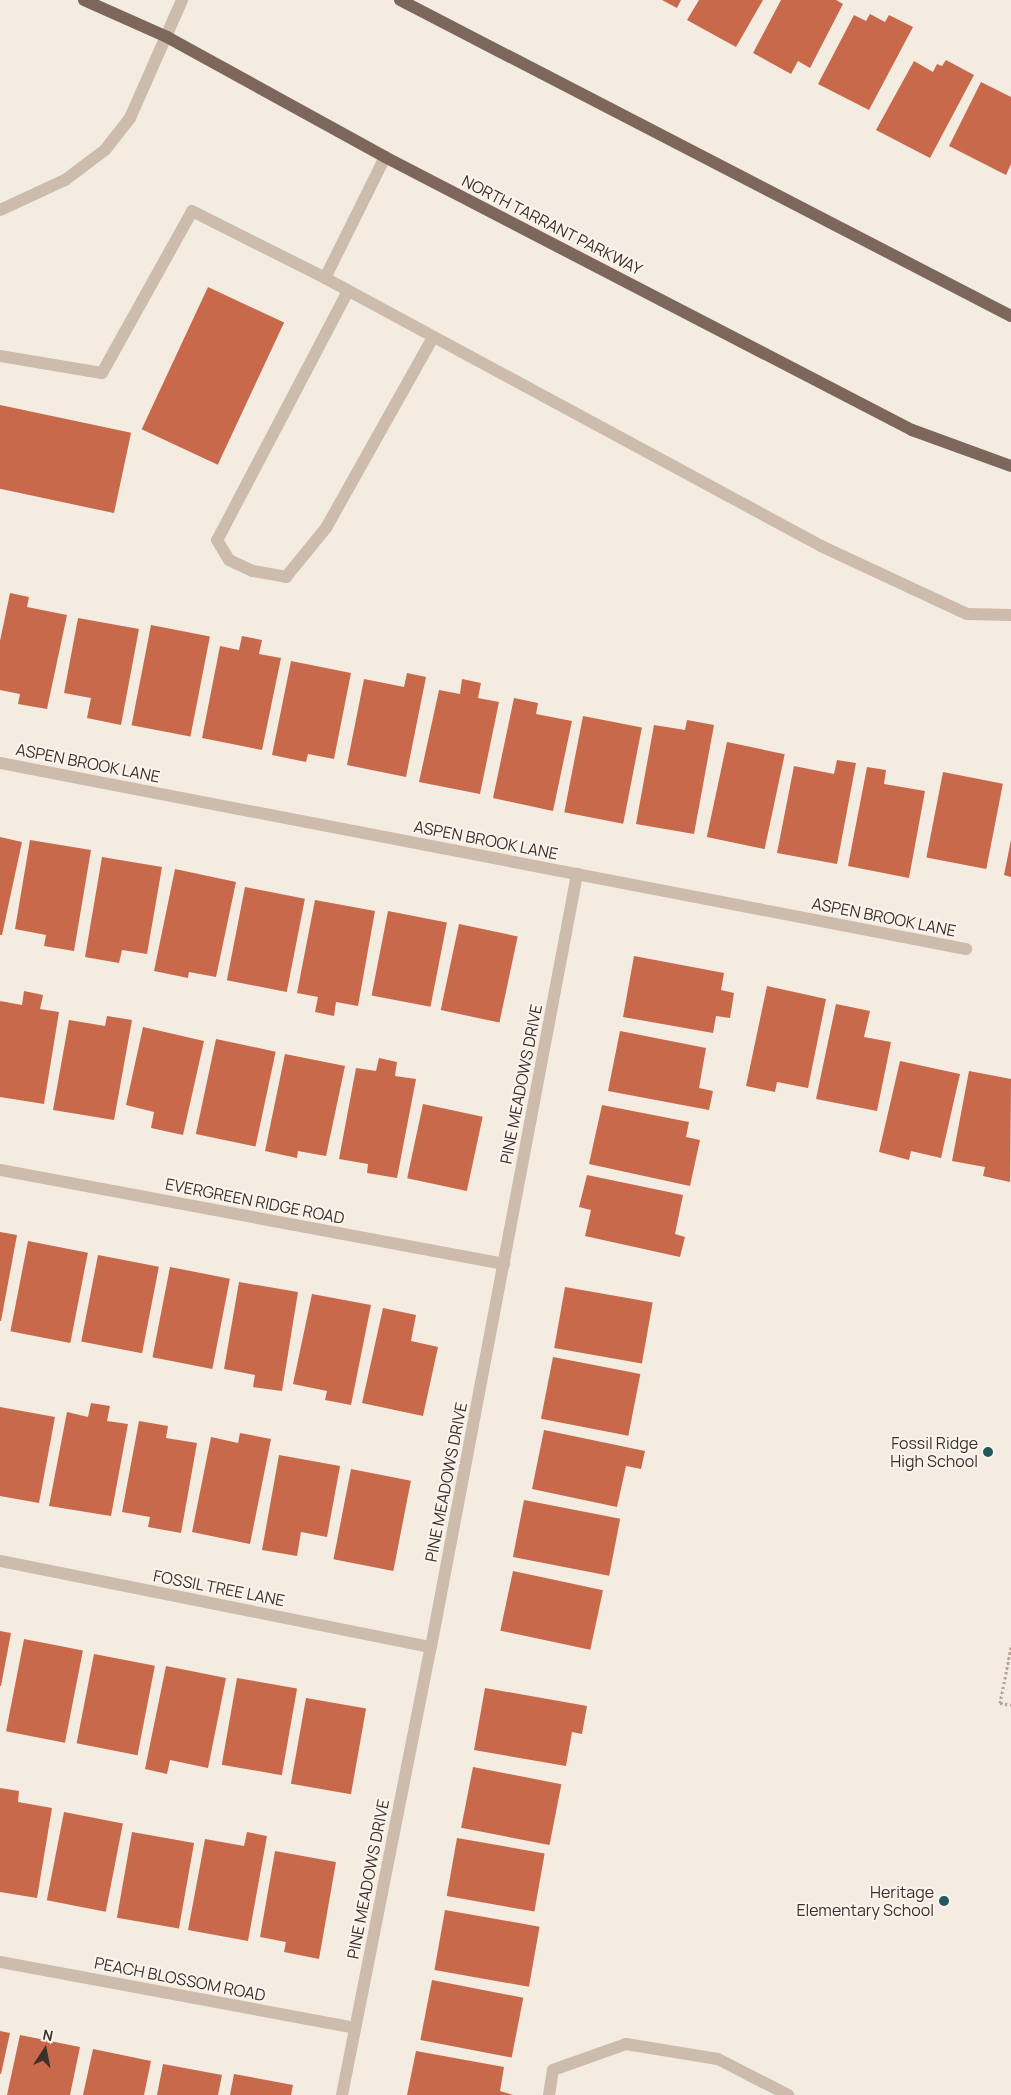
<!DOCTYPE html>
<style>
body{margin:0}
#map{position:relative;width:1011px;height:2095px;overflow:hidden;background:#f4ebe1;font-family:Manrope,sans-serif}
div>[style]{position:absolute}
.building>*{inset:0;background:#c8694b;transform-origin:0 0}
.path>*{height:3px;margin-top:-1.5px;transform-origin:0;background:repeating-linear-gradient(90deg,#b9a596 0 2.5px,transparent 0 5px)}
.minor>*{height:12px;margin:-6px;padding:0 6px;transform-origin:6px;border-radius:6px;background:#cdbbac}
.major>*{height:12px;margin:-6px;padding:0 6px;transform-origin:6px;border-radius:6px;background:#7d675c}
.dots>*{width:14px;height:14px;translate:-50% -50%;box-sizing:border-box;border:2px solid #fbf5ee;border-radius:50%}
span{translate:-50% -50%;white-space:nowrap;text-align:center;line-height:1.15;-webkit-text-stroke:4px #fbf5ee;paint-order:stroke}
.street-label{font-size:16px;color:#3b302b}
.poi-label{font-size:16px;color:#3b302b}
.right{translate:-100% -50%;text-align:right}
.north{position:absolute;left:20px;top:2025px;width:50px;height:50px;-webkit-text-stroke:4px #fbf5ee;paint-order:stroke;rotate:11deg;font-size:14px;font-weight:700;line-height:20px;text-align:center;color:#3b302b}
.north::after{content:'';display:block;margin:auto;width:18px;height:22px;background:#3b302b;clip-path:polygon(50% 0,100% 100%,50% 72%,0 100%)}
</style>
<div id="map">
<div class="building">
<div style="clip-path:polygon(662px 0,681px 0,677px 8px)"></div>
<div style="clip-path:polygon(699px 0,763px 0,736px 47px,687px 20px)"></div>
<div style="clip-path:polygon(781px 0,836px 0,843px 4px,810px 68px,798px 61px,791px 74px,753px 53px)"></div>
<div style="clip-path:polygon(870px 14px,885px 22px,889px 15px,913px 27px,869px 110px,818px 84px,854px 15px,866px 21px)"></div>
<div style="clip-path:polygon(946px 60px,974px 75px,930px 158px,876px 130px,914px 61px,933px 72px,937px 64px,942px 66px)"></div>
<div style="clip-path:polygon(981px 82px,1011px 97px,1011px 164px,1006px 175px,949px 146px)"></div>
<div style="left:208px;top:287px;width:84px;height:157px;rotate:25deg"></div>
<div style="left:0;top:405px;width:134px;height:82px;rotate:12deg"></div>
<div style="clip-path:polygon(10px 593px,29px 597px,27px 607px,67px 615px,47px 709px,18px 704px,20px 694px,0 690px,0 641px)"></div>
<div style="clip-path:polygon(78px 618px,139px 629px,121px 725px,87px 718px,91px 698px,64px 693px)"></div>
<div style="left:151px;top:625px;width:60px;height:102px;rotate:11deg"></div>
<div style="clip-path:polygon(242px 636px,262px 640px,259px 654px,281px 658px,262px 750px,202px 738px,220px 646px,239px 650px)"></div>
<div style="clip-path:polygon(291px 661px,351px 673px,334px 759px,308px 754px,306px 762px,272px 755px)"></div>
<div style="clip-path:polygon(407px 673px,426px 677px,406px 777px,347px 765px,364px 679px,404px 687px)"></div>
<div style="clip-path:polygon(462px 679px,481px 683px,478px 698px,499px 702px,480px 794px,419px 782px,439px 690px,460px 694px)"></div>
<div style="clip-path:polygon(514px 698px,538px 703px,536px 714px,572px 721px,553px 811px,493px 798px)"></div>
<div style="left:583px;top:716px;width:60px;height:98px;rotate:11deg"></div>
<div style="clip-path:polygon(687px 720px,714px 725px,694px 834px,636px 824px,654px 725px,685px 730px)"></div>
<div style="left:727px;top:742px;width:59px;height:97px;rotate:12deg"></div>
<div style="clip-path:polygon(837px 760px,856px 763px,837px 864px,777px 853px,794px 766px,834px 774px)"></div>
<div style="clip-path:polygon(867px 767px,886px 770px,884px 784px,925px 791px,909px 878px,848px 866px)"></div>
<div style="left:943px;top:772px;width:61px;height:87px;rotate:11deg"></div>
<div style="clip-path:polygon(0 837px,22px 842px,2px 935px,0 935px)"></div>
<div style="clip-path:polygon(30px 840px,91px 850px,74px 951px,44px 946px,46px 935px,15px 929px)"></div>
<div style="clip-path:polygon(1011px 840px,1011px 877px,1004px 875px)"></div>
<div style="clip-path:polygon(102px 857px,162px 867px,147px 954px,122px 950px,119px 963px,85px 957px)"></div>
<div style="clip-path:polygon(175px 869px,236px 882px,216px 977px,189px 972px,188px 978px,154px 971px)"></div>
<div style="left:245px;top:887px;width:61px;height:95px;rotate:11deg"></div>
<div style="clip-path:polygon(315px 900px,375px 911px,358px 1006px,336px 1002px,334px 1016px,315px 1012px,318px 997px,297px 993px)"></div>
<div style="left:388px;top:911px;width:60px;height:86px;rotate:11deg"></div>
<div style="left:459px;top:924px;width:60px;height:88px;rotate:12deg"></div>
<div style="clip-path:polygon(634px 956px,724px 973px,721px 990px,734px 993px,730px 1018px,716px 1016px,713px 1033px,623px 1017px)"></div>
<div style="clip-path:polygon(767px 986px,826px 999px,808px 1088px,777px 1082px,775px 1092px,746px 1086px)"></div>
<div style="clip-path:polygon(24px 991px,43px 995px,40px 1009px,59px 1012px,44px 1104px,0 1097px,0 1001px,22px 1005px)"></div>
<div style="clip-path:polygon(836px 1004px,870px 1011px,864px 1037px,891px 1042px,877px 1111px,816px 1099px)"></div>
<div style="clip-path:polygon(107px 1016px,132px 1020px,114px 1120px,53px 1110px,69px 1020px,105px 1026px)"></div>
<div style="clip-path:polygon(143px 1027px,204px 1041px,183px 1135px,151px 1128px,154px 1112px,126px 1105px)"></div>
<div style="clip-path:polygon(620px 1031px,706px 1048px,699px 1088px,713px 1091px,709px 1110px,608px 1091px)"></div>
<div style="left:216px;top:1039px;width:61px;height:97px;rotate:12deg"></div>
<div style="clip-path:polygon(285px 1054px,345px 1066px,326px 1156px,298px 1151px,297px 1158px,265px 1151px)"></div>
<div style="clip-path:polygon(379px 1058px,397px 1062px,395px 1076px,416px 1079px,397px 1178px,367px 1173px,368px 1164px,339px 1159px,356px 1068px,376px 1071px)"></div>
<div style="clip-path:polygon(900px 1061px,960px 1074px,941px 1158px,911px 1151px,909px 1160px,879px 1152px)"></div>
<div style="clip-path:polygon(969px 1071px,1011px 1079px,1010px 1182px,983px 1176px,985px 1167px,952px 1161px)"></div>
<div style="left:423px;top:1104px;width:61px;height:76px;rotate:12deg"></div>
<div style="clip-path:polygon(602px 1105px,689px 1122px,686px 1137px,700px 1140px,690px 1186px,589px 1164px)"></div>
<div style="clip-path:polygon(587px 1175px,683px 1195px,675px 1234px,685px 1237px,680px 1257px,585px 1236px,591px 1210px,579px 1207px)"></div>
<div style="clip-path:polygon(0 1232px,17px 1235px,1px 1321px,0 1321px)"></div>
<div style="left:28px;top:1241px;width:61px;height:92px;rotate:11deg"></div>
<div style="left:98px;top:1255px;width:62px;height:88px;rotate:11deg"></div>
<div style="left:170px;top:1267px;width:61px;height:92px;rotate:11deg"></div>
<div style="clip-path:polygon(239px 1282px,298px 1292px,282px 1391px,253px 1387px,255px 1375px,224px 1369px)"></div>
<div style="left:565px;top:1287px;width:89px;height:62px;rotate:10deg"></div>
<div style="clip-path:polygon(312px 1294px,371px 1305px,351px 1405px,325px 1400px,327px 1391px,293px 1384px)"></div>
<div style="clip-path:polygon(383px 1308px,416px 1315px,411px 1341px,438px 1347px,423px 1416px,362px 1403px)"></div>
<div style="left:553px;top:1357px;width:89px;height:63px;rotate:11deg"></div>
<div style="clip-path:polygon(91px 1403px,110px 1406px,107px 1421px,128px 1424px,111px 1516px,49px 1506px,67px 1412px,88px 1417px)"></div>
<div style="clip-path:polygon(0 1407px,55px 1417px,39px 1503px,0 1496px)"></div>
<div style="clip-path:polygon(139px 1421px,168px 1426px,166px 1438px,197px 1443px,181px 1533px,148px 1527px,150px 1517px,122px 1512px)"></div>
<div style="clip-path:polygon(544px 1430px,645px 1451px,641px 1469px,626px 1466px,617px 1507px,532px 1489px)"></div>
<div style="clip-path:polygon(240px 1433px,271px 1439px,250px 1544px,192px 1532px,211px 1437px,238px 1443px)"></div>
<div style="clip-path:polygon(279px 1455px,340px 1466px,327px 1537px,301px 1532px,297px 1556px,262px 1550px)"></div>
<div style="left:351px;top:1469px;width:61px;height:92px;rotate:11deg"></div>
<div style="left:524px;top:1500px;width:98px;height:58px;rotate:11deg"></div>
<div style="left:513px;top:1571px;width:92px;height:61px;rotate:12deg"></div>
<div style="clip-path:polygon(0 1631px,11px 1633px,1px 1686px,0 1686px)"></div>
<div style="left:24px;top:1639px;width:60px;height:94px;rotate:11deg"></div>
<div style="left:94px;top:1654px;width:62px;height:91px;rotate:11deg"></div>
<div style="clip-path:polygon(166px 1666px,226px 1678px,208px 1768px,170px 1760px,167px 1774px,145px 1769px)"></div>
<div style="left:237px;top:1678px;width:61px;height:88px;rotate:10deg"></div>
<div style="clip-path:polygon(485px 1688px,587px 1706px,582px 1734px,572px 1732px,566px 1766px,474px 1750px)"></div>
<div style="left:306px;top:1698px;width:61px;height:87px;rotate:10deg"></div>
<div style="left:473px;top:1767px;width:90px;height:62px;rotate:11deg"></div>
<div style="clip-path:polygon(0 1788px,19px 1791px,18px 1802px,52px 1808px,37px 1898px,0 1892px)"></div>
<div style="left:64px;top:1812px;width:60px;height:90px;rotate:11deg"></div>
<div style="left:132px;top:1832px;width:63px;height:87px;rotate:10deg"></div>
<div style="clip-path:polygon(247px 1832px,267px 1836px,248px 1941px,188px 1930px,205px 1839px,244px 1846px)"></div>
<div style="left:457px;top:1838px;width:89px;height:59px;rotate:10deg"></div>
<div style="clip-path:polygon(275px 1851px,336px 1862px,319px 1959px,284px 1952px,286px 1942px,260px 1937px)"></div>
<div style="left:445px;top:1910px;width:96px;height:61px;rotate:10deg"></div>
<div style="left:432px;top:1980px;width:93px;height:61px;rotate:11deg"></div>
<div style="clip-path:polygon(0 2031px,10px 2033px,1px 2074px,0 2074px)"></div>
<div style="clip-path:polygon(20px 2035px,80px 2047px,70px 2095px,7px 2095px)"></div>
<div style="clip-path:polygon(93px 2049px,151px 2061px,144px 2095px,83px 2095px)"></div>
<div style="clip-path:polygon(416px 2051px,504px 2067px,500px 2091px,513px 2095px,407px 2095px)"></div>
<div style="clip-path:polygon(163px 2064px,222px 2075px,218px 2095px,157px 2095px)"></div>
<div style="clip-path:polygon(234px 2074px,293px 2085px,291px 2095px,230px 2095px)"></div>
</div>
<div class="path">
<div style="left:1011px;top:1647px;width:57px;rotate:101.1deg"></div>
<div style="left:1000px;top:1703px;width:11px;rotate:10deg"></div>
</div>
<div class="minor">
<div style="left:0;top:210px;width:72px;rotate:-24.8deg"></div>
<div style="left:65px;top:180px;width:50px;rotate:-36.9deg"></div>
<div style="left:105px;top:150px;width:41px;rotate:-52deg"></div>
<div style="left:130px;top:118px;width:129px;rotate:-66.2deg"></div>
<div style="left:325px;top:278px;width:135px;rotate:-63.6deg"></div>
<div style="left:348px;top:291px;width:281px;rotate:117.7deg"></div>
<div style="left:217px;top:540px;width:23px;rotate:59deg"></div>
<div style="left:229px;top:560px;width:26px;rotate:25deg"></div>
<div style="left:253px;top:571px;width:34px;rotate:10deg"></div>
<div style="left:286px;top:577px;width:63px;rotate:-50.8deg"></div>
<div style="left:326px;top:528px;width:219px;rotate:-60.7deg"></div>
<div style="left:0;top:356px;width:103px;rotate:9.5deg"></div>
<div style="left:102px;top:373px;width:185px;rotate:-60.9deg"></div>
<div style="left:192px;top:211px;width:149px;rotate:26.7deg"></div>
<div style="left:325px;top:278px;width:564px;rotate:28.38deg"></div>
<div style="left:821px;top:546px;width:161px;rotate:25deg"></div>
<div style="left:967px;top:614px;width:44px;rotate:1.3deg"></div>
<div style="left:0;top:763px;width:984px;rotate:10.9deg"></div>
<div style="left:0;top:1170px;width:513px;rotate:10.56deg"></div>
<div style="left:0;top:1561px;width:439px;rotate:11.3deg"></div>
<div style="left:0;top:1962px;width:361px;rotate:10.5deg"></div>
<div style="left:342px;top:2095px;width:457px;rotate:-78.8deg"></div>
<div style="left:431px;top:1647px;width:787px;rotate:-79.3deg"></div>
<div style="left:549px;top:2095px;width:25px;rotate:-81deg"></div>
<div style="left:553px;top:2070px;width:77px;rotate:-19.6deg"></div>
<div style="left:626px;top:2044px;width:93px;rotate:9.3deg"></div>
<div style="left:718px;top:2059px;width:79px;rotate:27.2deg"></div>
</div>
<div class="major">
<div style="left:84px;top:0;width:91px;rotate:24deg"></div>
<div style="left:167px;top:37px;width:249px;rotate:28.8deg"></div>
<div style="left:385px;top:157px;width:594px;rotate:27.39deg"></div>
<div style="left:912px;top:430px;width:105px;rotate:20deg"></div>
<div style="left:400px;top:0;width:688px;rotate:27.35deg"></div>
</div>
<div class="dots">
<div style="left:988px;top:1452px;background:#1f5a5e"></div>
<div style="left:944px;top:1901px;background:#1f5a5e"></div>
</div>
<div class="street-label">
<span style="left:552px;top:225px;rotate:27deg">NORTH TARRANT PARKWAY</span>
<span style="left:88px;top:763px;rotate:11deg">ASPEN BROOK LANE</span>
<span style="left:486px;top:840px;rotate:11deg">ASPEN BROOK LANE</span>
<span style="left:884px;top:917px;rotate:11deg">ASPEN BROOK LANE</span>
<span style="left:521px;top:1084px;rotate:-79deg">PINE MEADOWS DRIVE</span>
<span style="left:255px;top:1201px;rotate:11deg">EVERGREEN RIDGE ROAD</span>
<span style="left:446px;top:1482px;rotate:-79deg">PINE MEADOWS DRIVE</span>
<span style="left:219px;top:1588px;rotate:11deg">FOSSIL TREE LANE</span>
<span style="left:368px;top:1879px;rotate:-79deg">PINE MEADOWS DRIVE</span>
<span style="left:180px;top:1979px;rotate:11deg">PEACH BLOSSOM ROAD</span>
</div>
<div class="poi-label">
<span class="right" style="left:978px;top:1452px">Fossil Ridge<br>High School</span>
<span class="right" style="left:934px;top:1901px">Heritage<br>Elementary School</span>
</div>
<div class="north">N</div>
</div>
